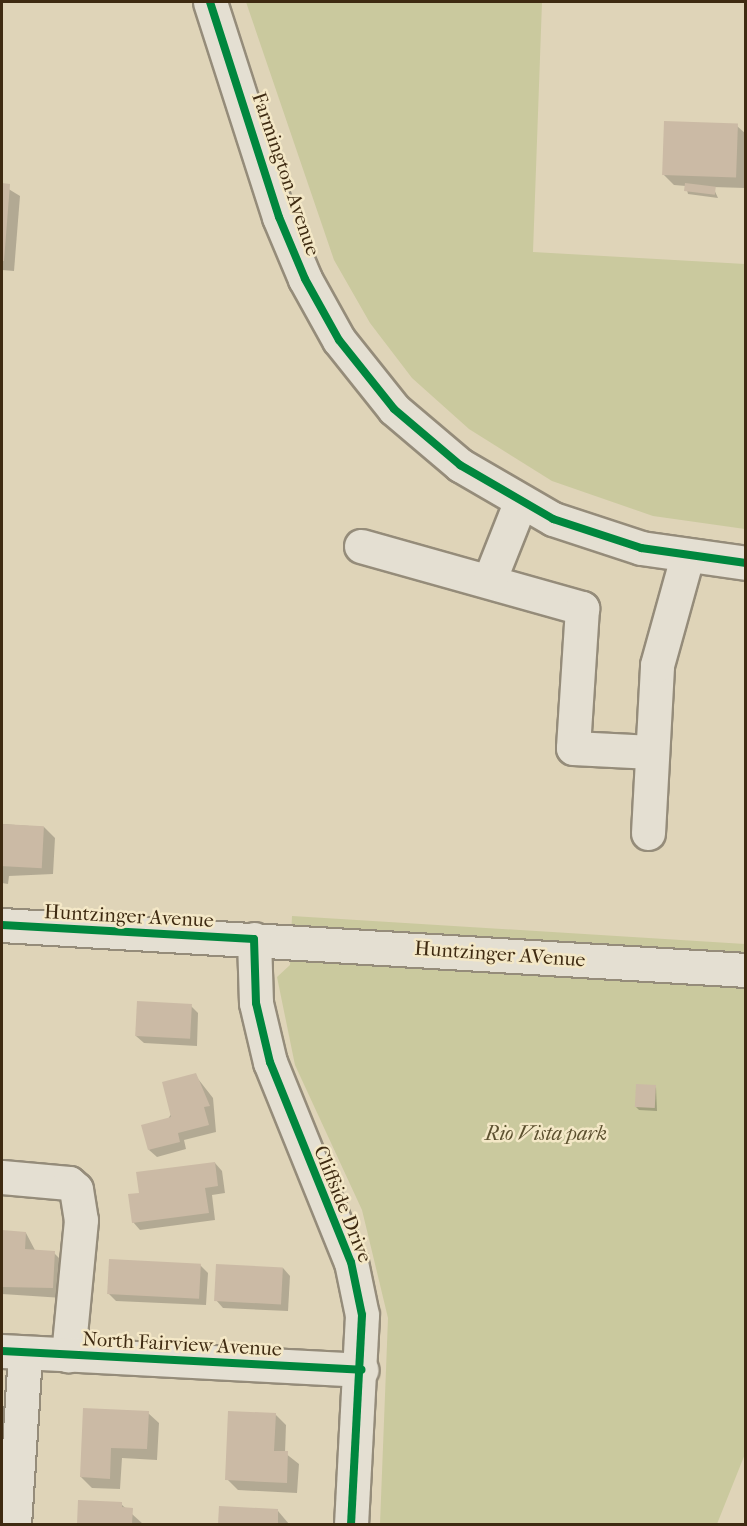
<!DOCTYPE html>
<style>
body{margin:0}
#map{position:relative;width:747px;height:1526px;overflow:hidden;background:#dfd4b8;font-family:"IM FELL French Canon",serif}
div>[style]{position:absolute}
.green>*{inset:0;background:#cac99e}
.shadow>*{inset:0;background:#0003}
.building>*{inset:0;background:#cbbaa5;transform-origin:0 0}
.roads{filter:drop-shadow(2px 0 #958c7a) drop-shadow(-2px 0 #958c7a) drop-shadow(0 2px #958c7a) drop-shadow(0 -2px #958c7a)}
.minor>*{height:33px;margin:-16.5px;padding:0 16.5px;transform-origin:16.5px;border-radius:16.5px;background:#e4dfd2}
.cycleway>*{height:8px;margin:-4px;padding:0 4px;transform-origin:4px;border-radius:4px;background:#00873e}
span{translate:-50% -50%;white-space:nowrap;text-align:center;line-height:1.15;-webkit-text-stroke:5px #f4e8c7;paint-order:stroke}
.street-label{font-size:20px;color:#3e2a11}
.park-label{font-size:20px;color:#5c502f;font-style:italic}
.frame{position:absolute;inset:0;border:3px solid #3e2a11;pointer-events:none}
</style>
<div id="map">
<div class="green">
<div style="clip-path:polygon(246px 2px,542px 2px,533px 252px,745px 264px,745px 529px,653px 516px,552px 481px,469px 429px,412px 378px,370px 323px,334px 260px)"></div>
<div style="clip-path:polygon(292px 916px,745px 944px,745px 1454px,717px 1524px,380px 1524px,388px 1318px,362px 1210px,295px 1065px,277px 977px,290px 965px)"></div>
</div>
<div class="shadow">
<div style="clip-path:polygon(737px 126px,746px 134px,745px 188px,713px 187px,718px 198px,688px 194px,686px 186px,674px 185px,663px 174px)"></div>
<div style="clip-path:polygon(2px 185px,20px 196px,14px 271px,2px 270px)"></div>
<div style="clip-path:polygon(2px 824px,44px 827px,55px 838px,53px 874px,9px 876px,8px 884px,2px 883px)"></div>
<div style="clip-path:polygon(191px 1006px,198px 1013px,197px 1046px,144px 1043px,136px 1036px)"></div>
<div style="clip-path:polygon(195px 1075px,213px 1098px,216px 1132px,184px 1140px,186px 1149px,157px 1157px,149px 1150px)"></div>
<div style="clip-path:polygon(656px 1087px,657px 1111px,639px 1110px,636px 1107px)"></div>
<div style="clip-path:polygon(215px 1163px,222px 1171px,225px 1193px,212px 1195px,215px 1220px,140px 1230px,133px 1222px,140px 1194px)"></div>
<div style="clip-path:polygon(2px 1232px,26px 1233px,36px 1252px,54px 1253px,65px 1264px,63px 1298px,2px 1294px)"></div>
<div style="clip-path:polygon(200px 1265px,208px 1273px,206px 1305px,116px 1301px,108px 1293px)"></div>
<div style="clip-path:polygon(283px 1268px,290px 1276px,288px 1311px,223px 1308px,216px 1300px)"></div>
<div style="clip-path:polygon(84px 1409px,148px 1413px,159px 1423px,157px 1460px,122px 1458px,120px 1489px,92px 1488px,81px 1477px)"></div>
<div style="clip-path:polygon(275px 1414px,286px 1425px,285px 1453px,299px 1464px,297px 1493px,238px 1490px,227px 1479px)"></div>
<div style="clip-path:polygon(79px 1502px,121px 1504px,143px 1524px,78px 1524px)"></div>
<div style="clip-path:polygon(220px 1508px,278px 1511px,289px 1524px,219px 1524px)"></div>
</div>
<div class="building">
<div style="left:664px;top:121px;width:74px;height:54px;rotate:2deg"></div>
<div style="clip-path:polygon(2px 183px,10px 184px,4px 261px,2px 261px)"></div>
<div style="left:685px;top:183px;width:31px;height:8px;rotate:7deg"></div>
<div style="left:2px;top:824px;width:42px;height:42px;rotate:3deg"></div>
<div style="left:137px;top:1001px;width:55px;height:35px;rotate:3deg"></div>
<div style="clip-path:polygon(196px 1073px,210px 1106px,204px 1107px,209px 1125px,178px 1133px,180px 1142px,148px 1150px,141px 1125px,171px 1117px,162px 1082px)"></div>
<div style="left:636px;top:1084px;width:20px;height:23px;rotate:3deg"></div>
<div style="clip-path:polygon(215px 1162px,218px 1186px,205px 1188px,209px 1213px,132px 1223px,128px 1194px,139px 1193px,136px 1172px)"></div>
<div style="clip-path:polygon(2px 1230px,26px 1232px,25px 1249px,55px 1251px,53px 1288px,2px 1287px)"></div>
<div style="left:109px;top:1259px;width:92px;height:35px;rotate:3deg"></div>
<div style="left:216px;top:1264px;width:67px;height:37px;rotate:3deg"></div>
<div style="clip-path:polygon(83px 1408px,149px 1411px,147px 1449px,111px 1448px,110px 1479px,80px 1477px)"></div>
<div style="clip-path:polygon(228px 1411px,276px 1413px,274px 1451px,288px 1451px,287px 1483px,225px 1480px)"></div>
<div style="clip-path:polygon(78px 1500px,122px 1502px,122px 1507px,133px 1508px,132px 1524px,77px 1524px)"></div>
<div style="clip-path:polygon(219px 1506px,278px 1509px,278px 1524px,218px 1524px)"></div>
</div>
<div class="roads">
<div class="minor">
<div style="left:210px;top:2px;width:226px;rotate:72.2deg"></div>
<div style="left:279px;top:217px;width:67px;rotate:67.2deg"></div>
<div style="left:305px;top:279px;width:70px;rotate:60.9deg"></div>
<div style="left:339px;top:340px;width:88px;rotate:51.4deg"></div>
<div style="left:394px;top:409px;width:87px;rotate:40.3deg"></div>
<div style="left:460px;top:465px;width:108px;rotate:30.1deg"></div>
<div style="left:553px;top:519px;width:93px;rotate:18.2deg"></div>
<div style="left:641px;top:548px;width:106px;rotate:8.1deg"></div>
<div style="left:361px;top:546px;width:230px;rotate:15.7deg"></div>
<div style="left:582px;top:608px;width:140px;rotate:93.7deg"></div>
<div style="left:573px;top:748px;width:79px;rotate:2.9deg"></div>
<div style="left:489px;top:581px;width:84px;rotate:-68.3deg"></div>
<div style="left:648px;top:833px;width:168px;rotate:-86.9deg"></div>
<div style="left:657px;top:665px;width:112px;rotate:-74.5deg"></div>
<div style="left:2px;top:925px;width:745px;rotate:3.46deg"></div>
<div style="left:254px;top:939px;width:64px;rotate:88.2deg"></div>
<div style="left:256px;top:1003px;width:61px;rotate:76.7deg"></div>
<div style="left:270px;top:1062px;width:216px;rotate:68deg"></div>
<div style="left:351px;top:1262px;width:54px;rotate:78.3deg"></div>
<div style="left:362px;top:1315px;width:209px;rotate:93deg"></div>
<div style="left:2px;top:1177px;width:67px;rotate:5.1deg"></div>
<div style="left:69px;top:1183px;width:9px;rotate:41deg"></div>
<div style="left:76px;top:1189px;width:31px;rotate:81deg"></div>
<div style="left:81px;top:1220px;width:136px;rotate:95.5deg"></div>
<div style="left:2px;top:1351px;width:360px;rotate:3deg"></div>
<div style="left:14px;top:1524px;width:171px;rotate:-86.3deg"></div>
</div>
</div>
<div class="cycleway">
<div style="left:210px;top:2px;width:226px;rotate:72.2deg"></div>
<div style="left:279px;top:217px;width:67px;rotate:67.2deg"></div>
<div style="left:305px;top:279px;width:70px;rotate:60.9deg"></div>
<div style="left:339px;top:340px;width:88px;rotate:51.4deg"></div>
<div style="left:394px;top:409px;width:87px;rotate:40.3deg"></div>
<div style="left:460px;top:465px;width:108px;rotate:30.1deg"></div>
<div style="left:553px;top:519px;width:93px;rotate:18.2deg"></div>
<div style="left:641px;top:548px;width:106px;rotate:8.1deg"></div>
<div style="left:2px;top:925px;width:252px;rotate:3.2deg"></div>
<div style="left:254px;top:939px;width:64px;rotate:88.2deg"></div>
<div style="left:256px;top:1003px;width:61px;rotate:76.7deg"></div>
<div style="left:270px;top:1062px;width:216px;rotate:68deg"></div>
<div style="left:351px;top:1262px;width:54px;rotate:78.3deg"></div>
<div style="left:362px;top:1315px;width:209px;rotate:93deg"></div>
<div style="left:2px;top:1351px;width:360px;rotate:3deg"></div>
</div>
<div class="street-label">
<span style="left:286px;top:174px;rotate:71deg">Farmington Avenue</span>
<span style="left:129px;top:916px;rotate:3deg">Huntzinger Avenue</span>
<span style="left:500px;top:954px;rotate:4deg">Huntzinger AVenue</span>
<span style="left:343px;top:1204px;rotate:68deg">Cliffside Drive</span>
<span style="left:182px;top:1344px;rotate:3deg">North Fairview Avenue</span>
</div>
<div class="park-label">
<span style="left:546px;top:1133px">Rio Vista park</span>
</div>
<div class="frame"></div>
</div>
